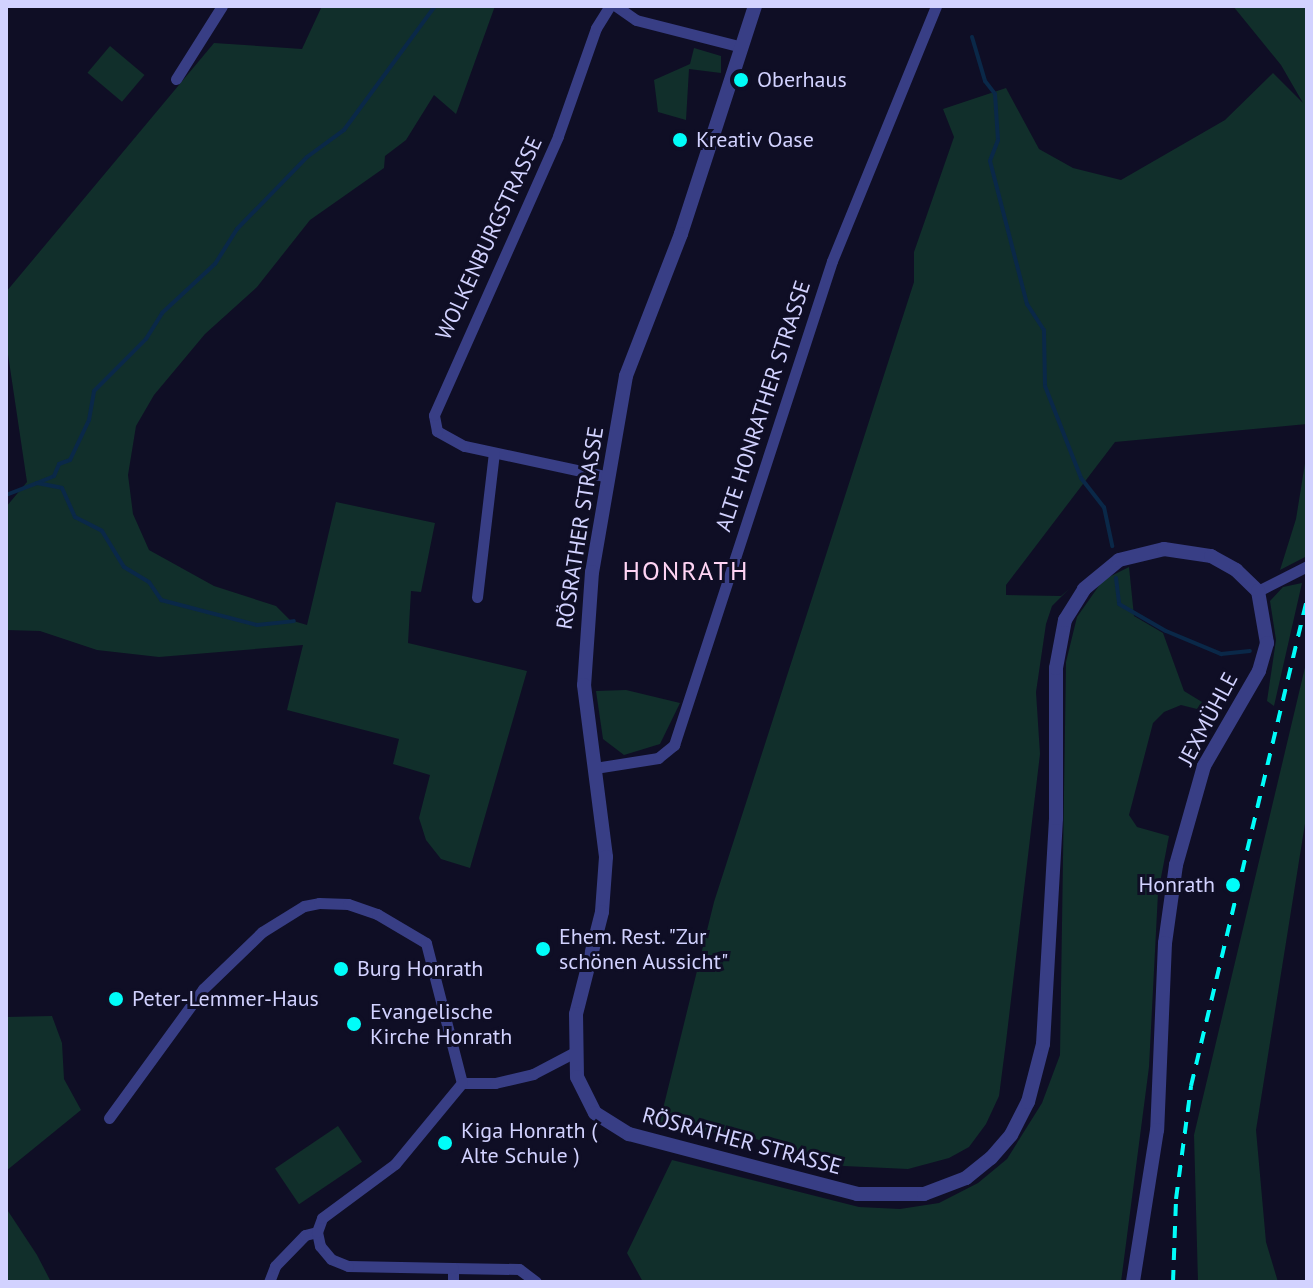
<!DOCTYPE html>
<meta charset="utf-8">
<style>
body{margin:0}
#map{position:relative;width:1313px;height:1288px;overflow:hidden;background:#0f0e25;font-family:"PT Sans",sans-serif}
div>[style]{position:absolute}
.green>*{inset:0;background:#112f2b;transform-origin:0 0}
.stream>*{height:4px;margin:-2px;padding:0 2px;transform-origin:2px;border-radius:2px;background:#0a2848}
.minor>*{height:11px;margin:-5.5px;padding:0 5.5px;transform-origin:5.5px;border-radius:5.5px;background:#383e85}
.tertiary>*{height:14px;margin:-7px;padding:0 7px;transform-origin:7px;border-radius:7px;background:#383e85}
.rail>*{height:4px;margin-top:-2px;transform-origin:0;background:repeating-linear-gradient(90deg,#00fdf9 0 12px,transparent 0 22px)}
.dots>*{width:22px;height:22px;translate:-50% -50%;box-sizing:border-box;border:4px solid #0f0e25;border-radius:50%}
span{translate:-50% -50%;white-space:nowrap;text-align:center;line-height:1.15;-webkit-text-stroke:6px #0f0e25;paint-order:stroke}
.poi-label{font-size:22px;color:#d2d2ff}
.left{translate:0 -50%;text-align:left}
.right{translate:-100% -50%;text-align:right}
.street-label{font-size:22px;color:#d2d2ff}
.quarter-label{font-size:26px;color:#ffd4f4;letter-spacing:2px}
.frame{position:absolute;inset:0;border:8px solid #d2d2ff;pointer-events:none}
</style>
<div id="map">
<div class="green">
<div style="clip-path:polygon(322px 6px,495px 6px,456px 114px,434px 95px,406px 140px,385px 156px,384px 168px,310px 220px,257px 287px,205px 334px,154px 395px,136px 426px,128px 475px,133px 514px,149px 550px,214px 586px,276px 606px,290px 620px,307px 625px,336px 502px,435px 523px,421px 592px,411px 591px,408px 643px,527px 671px,470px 868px,441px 859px,426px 840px,419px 818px,430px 775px,393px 764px,399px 739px,287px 710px,303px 645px,159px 657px,97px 650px,40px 631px,6px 630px,6px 507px,27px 482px,6px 341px,6px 292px,214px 43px,302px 49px)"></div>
<div style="clip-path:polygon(1233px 6px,1307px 6px,1307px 424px,1115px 442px,1006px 585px,1006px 595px,1061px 596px,1069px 589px,1052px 606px,1046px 624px,1036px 692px,1040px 754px,1006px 1042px,999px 1096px,986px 1124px,969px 1147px,949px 1158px,908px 1169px,844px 1166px,739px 1134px,658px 1129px,714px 902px,914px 282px,914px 252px,954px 137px,943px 109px,1006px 88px,1039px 149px,1073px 168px,1121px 180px,1225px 120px,1273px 73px,1303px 103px,1281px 65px)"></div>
<div style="left:110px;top:46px;width:45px;height:35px;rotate:40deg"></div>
<div style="clip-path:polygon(694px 48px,721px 56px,721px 73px,689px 69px,686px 120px,658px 112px,654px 80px,690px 64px)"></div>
<div style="clip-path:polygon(1307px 451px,1307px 556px,1280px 570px,1296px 519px)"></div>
<div style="clip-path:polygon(1129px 567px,1134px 616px,1163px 633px,1184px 691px,1202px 702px,1197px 709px,1181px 705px,1164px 712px,1153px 723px,1129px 815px,1137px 827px,1169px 836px,1158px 893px,1149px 1067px,1121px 1282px,643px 1282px,627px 1253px,672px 1160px,859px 1207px,900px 1209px,939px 1203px,978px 1183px,1007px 1159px,1042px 1103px,1060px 1055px,1066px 662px,1077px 617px,1103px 580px)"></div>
<div style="clip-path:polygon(1302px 583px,1274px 706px,1267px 701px,1276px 640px,1270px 601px,1283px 587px)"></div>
<div style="clip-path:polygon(1307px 659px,1307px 811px,1256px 1130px,1266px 1242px,1278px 1282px,1198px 1282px,1194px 1135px)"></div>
<div style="clip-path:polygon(626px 690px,680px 703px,660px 744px,624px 755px,603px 739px,596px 691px)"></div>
<div style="clip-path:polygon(52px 1016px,62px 1043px,64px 1079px,81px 1110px,6px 1171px,6px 1017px)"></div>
<div style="left:338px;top:1126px;width:43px;height:76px;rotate:56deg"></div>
<div style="clip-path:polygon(6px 1208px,37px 1255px,51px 1282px,6px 1282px)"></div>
</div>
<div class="stream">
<div style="left:972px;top:37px;width:46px;rotate:73.5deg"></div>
<div style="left:985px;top:81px;width:16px;rotate:52deg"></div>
<div style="left:995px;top:94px;width:46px;rotate:86.3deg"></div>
<div style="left:998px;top:140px;width:22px;rotate:111deg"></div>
<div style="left:990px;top:161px;width:148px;rotate:75.5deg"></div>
<div style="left:1027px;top:304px;width:31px;rotate:57deg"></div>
<div style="left:1044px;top:330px;width:56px;rotate:89deg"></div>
<div style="left:1045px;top:386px;width:99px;rotate:68.6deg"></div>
<div style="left:1081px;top:478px;width:37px;rotate:52deg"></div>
<div style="left:1104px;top:507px;width:40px;rotate:78deg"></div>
<div style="left:37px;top:483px;width:18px;rotate:-22deg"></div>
<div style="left:54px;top:476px;width:13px;rotate:-67deg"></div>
<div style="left:59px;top:464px;width:12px;rotate:-20deg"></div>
<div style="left:70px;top:460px;width:44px;rotate:-64.6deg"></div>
<div style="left:89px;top:420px;width:29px;rotate:-80deg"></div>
<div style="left:94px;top:391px;width:74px;rotate:-45deg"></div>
<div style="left:146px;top:339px;width:31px;rotate:-58deg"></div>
<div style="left:162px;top:313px;width:72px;rotate:-42.8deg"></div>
<div style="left:215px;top:264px;width:41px;rotate:-57.8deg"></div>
<div style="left:237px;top:229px;width:100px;rotate:-45.8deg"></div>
<div style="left:307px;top:157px;width:46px;rotate:-36.1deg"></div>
<div style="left:344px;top:130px;width:154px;rotate:-53.7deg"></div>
<div style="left:6px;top:495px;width:33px;rotate:-21deg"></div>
<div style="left:37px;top:483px;width:25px;rotate:11deg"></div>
<div style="left:62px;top:488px;width:32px;rotate:66deg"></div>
<div style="left:75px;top:517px;width:30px;rotate:27deg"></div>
<div style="left:102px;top:531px;width:42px;rotate:58.6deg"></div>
<div style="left:124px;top:567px;width:29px;rotate:31deg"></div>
<div style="left:149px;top:582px;width:22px;rotate:56deg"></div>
<div style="left:161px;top:600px;width:99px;rotate:14.6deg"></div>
<div style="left:257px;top:625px;width:37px;rotate:-6deg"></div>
<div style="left:1116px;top:578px;width:26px;rotate:83deg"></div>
<div style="left:1119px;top:604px;width:54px;rotate:29.9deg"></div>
<div style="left:1166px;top:631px;width:60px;rotate:22.7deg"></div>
<div style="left:1221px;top:654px;width:29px;rotate:-6deg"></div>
</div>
<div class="minor">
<div style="left:616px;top:6px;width:24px;rotate:35deg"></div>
<div style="left:636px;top:20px;width:109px;rotate:14.3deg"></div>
<div style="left:176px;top:79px;width:86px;rotate:-57.8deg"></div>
<div style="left:609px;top:477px;width:148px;rotate:-167.9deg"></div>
<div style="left:464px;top:446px;width:31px;rotate:-151deg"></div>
<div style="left:437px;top:431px;width:16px;rotate:-101deg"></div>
<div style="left:434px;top:415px;width:305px;rotate:-66deg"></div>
<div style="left:558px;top:136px;width:114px;rotate:-70.6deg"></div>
<div style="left:596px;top:28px;width:26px;rotate:-58deg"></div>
<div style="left:1258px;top:591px;width:55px;rotate:-27deg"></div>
<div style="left:477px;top:597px;width:145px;rotate:-83.3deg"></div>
<div style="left:595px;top:768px;width:64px;rotate:-9deg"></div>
<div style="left:658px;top:758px;width:21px;rotate:-39deg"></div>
<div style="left:674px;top:745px;width:509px;rotate:-71.92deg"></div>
<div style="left:832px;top:261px;width:275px;rotate:-67.8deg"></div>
<div style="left:462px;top:1083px;width:33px"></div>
<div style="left:495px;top:1083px;width:39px;rotate:-13deg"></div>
<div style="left:533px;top:1074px;width:45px;rotate:-27.7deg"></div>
<div style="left:109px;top:1118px;width:160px;rotate:-53.9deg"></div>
<div style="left:203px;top:989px;width:82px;rotate:-44deg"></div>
<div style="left:262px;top:932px;width:49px;rotate:-31.8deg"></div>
<div style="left:304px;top:906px;width:15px;rotate:-11deg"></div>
<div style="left:319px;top:903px;width:29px;rotate:2deg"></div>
<div style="left:348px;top:904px;width:31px;rotate:19deg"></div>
<div style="left:377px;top:914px;width:57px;rotate:30.6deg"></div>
<div style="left:426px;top:943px;width:145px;rotate:75.6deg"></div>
<div style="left:453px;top:1268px;width:66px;rotate:0.9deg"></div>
<div style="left:519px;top:1269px;width:21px;rotate:37deg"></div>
<div style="left:269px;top:1282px;width:17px;rotate:-69deg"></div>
<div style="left:275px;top:1266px;width:43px;rotate:-45.9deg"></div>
<div style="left:305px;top:1235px;width:12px;rotate:-14deg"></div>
<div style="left:453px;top:1282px;width:14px;rotate:-90deg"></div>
<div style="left:453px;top:1268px;width:105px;rotate:-178.9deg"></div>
<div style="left:348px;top:1266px;width:18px;rotate:-158deg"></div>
<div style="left:331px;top:1259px;width:17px;rotate:-130deg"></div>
<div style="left:320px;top:1246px;width:14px;rotate:-102deg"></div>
<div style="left:317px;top:1232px;width:15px;rotate:-70deg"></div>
<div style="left:322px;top:1218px;width:91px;rotate:-36.5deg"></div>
<div style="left:395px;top:1164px;width:105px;rotate:-50.4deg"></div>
</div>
<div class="tertiary">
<div style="left:755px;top:6px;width:240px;rotate:108deg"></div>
<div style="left:681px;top:234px;width:152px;rotate:111.2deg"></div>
<div style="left:626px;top:376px;width:199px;rotate:99.8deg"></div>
<div style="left:592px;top:572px;width:113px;rotate:94deg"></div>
<div style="left:584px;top:685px;width:173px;rotate:82.7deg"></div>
<div style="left:606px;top:857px;width:55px;rotate:94.2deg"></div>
<div style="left:602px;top:912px;width:105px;rotate:104.3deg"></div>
<div style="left:576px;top:1014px;width:63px;rotate:89.1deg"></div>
<div style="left:577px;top:1077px;width:40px;rotate:63.4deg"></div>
<div style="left:595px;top:1113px;width:40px;rotate:32deg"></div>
<div style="left:629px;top:1134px;width:236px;rotate:14.7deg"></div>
<div style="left:857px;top:1194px;width:67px"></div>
<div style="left:924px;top:1194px;width:45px;rotate:-20.9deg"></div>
<div style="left:966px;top:1178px;width:32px;rotate:-39deg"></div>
<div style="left:991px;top:1158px;width:30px;rotate:-49deg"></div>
<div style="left:1011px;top:1135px;width:37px;rotate:-63deg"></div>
<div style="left:1028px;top:1102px;width:60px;rotate:-75.5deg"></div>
<div style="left:1043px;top:1044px;width:226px;rotate:-86.7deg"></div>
<div style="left:1056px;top:818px;width:150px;rotate:-90deg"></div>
<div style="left:1056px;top:668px;width:49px;rotate:-79.4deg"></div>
<div style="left:1065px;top:620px;width:36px;rotate:-58deg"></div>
<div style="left:1084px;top:589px;width:45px;rotate:-39.6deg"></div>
<div style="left:1119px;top:560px;width:46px;rotate:-13.7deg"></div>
<div style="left:1164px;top:549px;width:48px;rotate:8.5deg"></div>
<div style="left:1211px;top:556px;width:29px;rotate:29deg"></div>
<div style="left:1236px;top:570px;width:30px;rotate:44deg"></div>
<div style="left:1258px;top:591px;width:53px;rotate:80.2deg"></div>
<div style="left:1267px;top:643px;width:29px;rotate:106deg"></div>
<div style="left:1259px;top:671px;width:110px;rotate:120.1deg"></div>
<div style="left:1204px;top:766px;width:103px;rotate:105.8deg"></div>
<div style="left:1176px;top:865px;width:79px;rotate:98deg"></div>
<div style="left:1165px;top:943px;width:187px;rotate:92.4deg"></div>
<div style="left:1157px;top:1130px;width:154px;rotate:99deg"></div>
</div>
<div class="rail">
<div style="left:1173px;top:1282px;width:83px;rotate:-87.9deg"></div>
<div style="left:1176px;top:1199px;width:114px;rotate:-82.4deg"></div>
<div style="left:1191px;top:1086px;width:500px;rotate:-76.6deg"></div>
</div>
<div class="dots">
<div style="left:741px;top:80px;background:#00fdf9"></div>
<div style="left:680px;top:140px;background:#00fdf9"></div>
<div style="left:1233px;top:885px;background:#00fdf9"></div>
<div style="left:543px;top:949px;background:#00fdf9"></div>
<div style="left:341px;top:969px;background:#00fdf9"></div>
<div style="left:116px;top:999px;background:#00fdf9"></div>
<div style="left:354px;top:1024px;background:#00fdf9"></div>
<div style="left:445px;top:1143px;background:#00fdf9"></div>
</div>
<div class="poi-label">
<span class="left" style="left:757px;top:80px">Oberhaus</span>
<span class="left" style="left:696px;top:140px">Kreativ Oase</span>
<span class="right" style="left:1215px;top:885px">Honrath</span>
<span class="left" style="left:559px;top:949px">Ehem. Rest. "Zur<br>schönen Aussicht"</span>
<span class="left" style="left:357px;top:969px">Burg Honrath</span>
<span class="left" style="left:132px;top:999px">Peter-Lemmer-Haus</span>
<span class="left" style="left:370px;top:1024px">Evangelische<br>Kirche Honrath</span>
<span class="left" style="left:461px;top:1143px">Kiga Honrath (<br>Alte Schule )</span>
</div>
<div class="street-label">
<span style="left:489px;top:238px;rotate:-65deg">WOLKENBURGSTRASSE</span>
<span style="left:763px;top:406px;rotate:-72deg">ALTE HONRATHER STRASSE</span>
<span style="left:580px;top:528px;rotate:-81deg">RÖSRATHER STRASSE</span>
<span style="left:1208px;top:719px;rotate:-62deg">JEXMÜHLE</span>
<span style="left:742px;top:1141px;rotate:15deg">RÖSRATHER STRASSE</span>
</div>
<div class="quarter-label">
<span style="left:686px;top:571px">HONRATH</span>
</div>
<div class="frame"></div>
</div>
